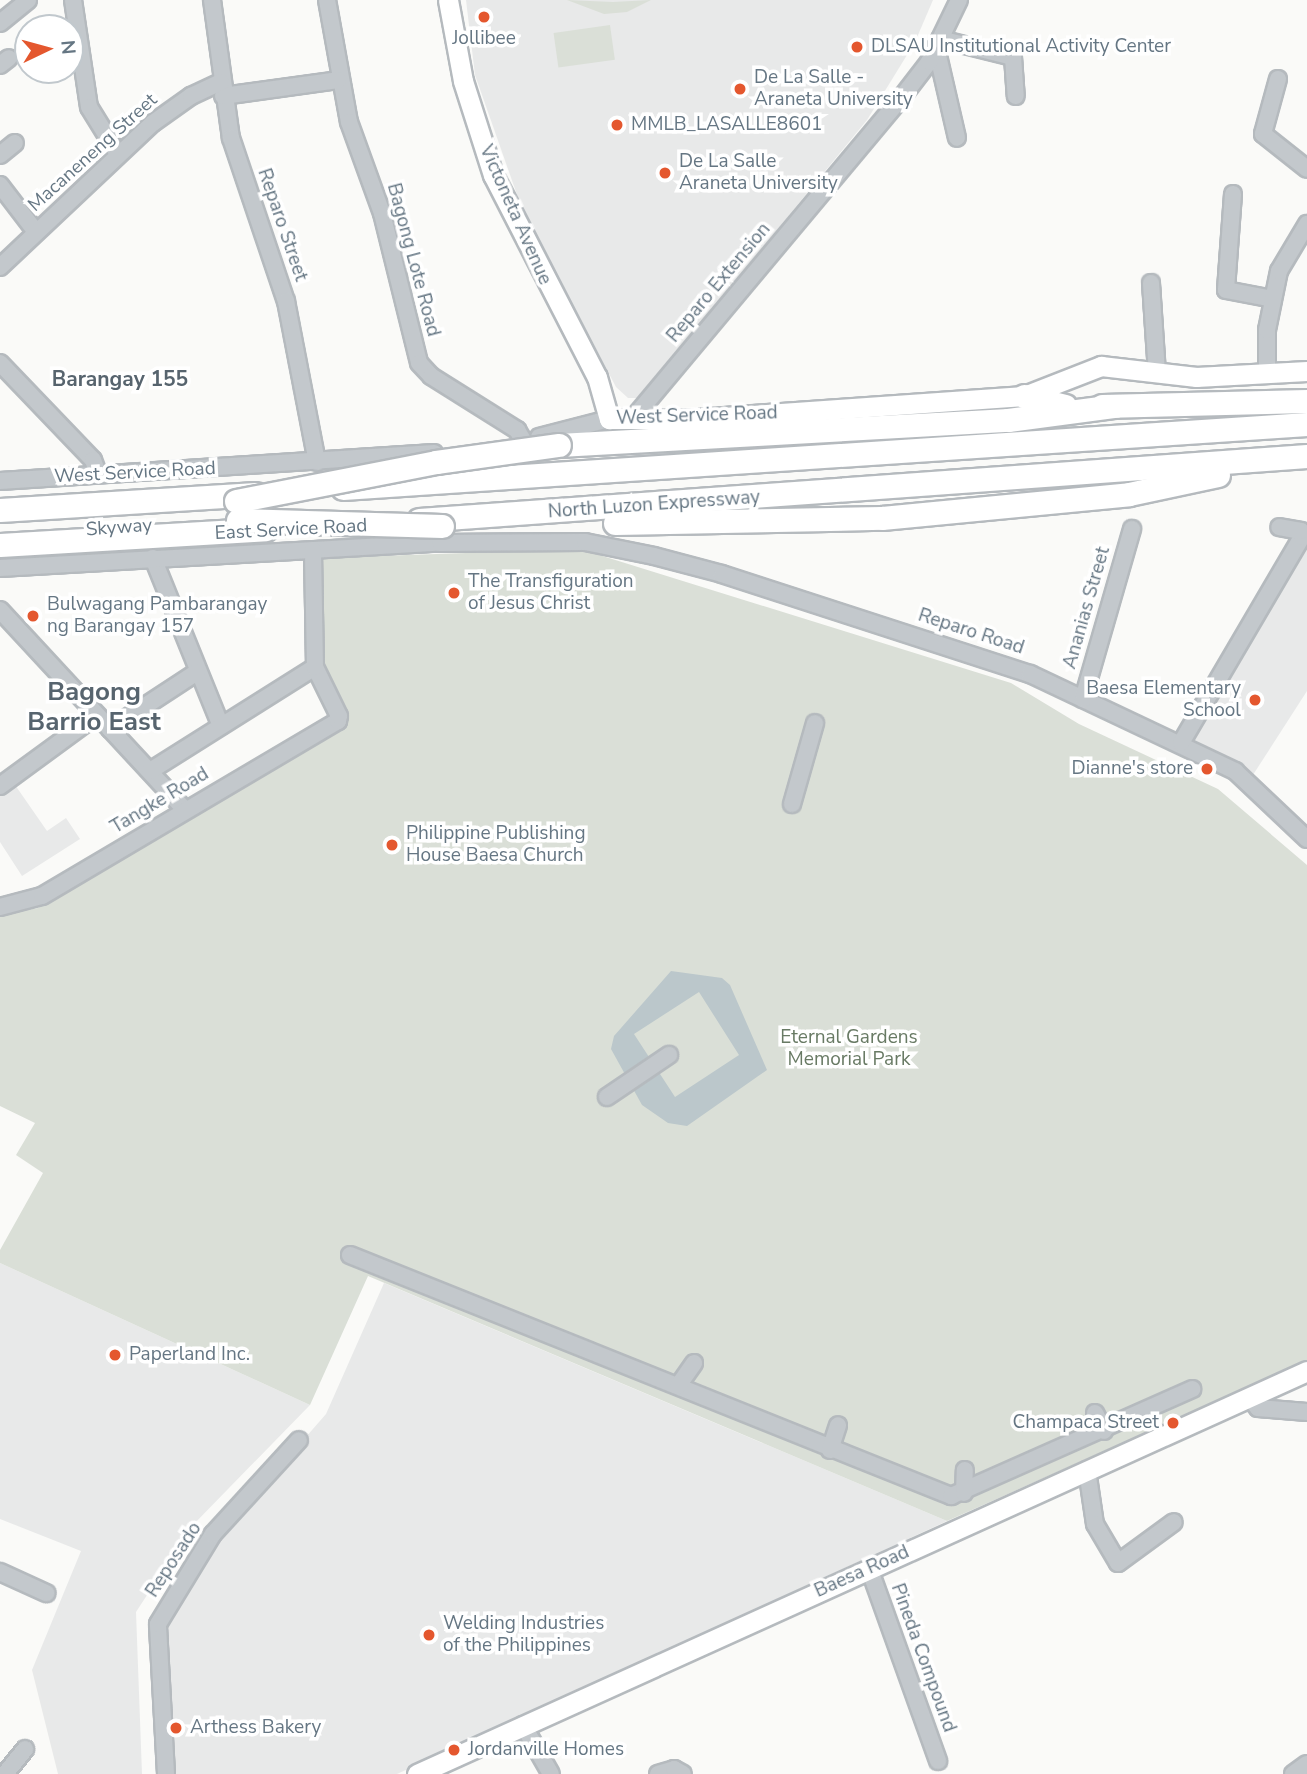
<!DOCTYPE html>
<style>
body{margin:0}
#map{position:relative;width:1307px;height:1774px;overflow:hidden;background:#fafaf8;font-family:"Nunito Sans",sans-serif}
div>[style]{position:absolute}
.built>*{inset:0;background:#e8e9e9}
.green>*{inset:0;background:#dadfd7;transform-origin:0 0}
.water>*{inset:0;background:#bbc7cb}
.roads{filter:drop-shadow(2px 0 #b5babe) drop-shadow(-2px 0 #b5babe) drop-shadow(0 2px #b5babe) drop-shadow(0 -2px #b5babe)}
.minor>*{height:16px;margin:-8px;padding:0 8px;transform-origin:8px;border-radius:8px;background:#c3c8cc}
.major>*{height:19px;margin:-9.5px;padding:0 9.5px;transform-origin:9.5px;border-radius:9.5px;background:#fff}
.highway>*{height:23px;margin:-11.5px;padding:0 11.5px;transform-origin:11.5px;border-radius:11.5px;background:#fff}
.bridges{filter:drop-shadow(2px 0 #b4b9bd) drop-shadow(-2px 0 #b4b9bd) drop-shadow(0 2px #b4b9bd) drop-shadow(0 -2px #b4b9bd)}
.highway-bridge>*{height:23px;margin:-11.5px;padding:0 11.5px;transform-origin:11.5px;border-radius:11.5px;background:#fff}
.dots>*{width:19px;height:19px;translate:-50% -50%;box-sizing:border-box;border:4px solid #fff;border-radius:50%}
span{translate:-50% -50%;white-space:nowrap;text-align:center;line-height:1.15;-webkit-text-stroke:7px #fff;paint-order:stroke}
.poi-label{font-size:19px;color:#657683}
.left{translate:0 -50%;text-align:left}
.right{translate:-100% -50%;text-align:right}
.street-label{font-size:19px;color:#657683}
.park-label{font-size:19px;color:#687a64}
.neighbourhood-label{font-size:21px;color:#57646e;font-weight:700}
.district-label{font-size:26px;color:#57646e;font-weight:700}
.north{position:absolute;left:14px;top:14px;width:70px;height:70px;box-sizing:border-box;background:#fff;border:2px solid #c1c8cd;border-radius:50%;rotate:85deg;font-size:19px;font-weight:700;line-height:28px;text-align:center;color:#657683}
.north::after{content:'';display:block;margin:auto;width:24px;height:32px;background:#e4572e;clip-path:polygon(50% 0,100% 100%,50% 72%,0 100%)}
</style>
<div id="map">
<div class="built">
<div style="clip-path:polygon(466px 0,933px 0,915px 42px,867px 120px,639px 398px,628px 398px,616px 387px,521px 206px,475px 75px)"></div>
<div style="clip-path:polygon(1307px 529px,1307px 691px,1251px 778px,1186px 742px)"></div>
<div style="clip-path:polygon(13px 782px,47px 831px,66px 818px,80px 839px,22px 876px,0 842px,0 791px)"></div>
<div style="clip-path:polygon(0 1263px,310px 1405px,192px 1526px,136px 1612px,142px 1774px,58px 1774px,32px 1670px,81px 1551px,0 1519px)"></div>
<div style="clip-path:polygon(384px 1283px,947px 1521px,397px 1774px,169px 1774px,160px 1625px,197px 1562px,326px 1414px)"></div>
</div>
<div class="green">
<div style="clip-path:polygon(567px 0,613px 2px,651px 0,627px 12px,604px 14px)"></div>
<div style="left:610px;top:25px;width:35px;height:57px;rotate:82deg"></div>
<div style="clip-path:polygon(580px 549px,1011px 683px,1079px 724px,1218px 789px,1307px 865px,1307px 1361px,947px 1521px,368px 1276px,310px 1405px,0 1263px,0 1250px,43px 1173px,16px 1155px,35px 1123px,0 1106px,0 915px,38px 908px,187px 813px,344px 722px,323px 677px,319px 558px)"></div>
</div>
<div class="water">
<div style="clip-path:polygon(evenodd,671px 971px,722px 978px,730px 985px,767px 1070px,687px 1126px,668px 1123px,642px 1105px,611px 1049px,614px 1036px,671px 971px,699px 992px,739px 1055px,675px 1097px,634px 1034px,699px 992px)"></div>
</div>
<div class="roads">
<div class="minor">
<div style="left:73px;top:0;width:108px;rotate:81.5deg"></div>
<div style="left:89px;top:107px;width:55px;rotate:58.3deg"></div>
<div style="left:212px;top:0;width:139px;rotate:82.2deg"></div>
<div style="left:231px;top:138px;width:172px;rotate:71.4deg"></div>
<div style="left:286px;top:301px;width:164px;rotate:79.1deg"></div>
<div style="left:327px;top:0;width:124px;rotate:79.8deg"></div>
<div style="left:349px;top:122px;width:97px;rotate:70.1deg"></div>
<div style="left:382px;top:213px;width:154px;rotate:76.1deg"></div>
<div style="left:419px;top:363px;width:18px;rotate:47deg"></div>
<div style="left:431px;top:376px;width:102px;rotate:32.1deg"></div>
<div style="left:517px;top:430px;width:12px;rotate:59deg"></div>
<div style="left:0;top:23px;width:36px;rotate:-39deg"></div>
<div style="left:940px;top:39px;width:75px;rotate:13.9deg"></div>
<div style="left:1013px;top:57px;width:39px;rotate:86deg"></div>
<div style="left:936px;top:47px;width:93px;rotate:77deg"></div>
<div style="left:0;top:65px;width:11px;rotate:-38deg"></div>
<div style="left:1278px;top:79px;width:57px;rotate:105.3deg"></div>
<div style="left:1263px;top:134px;width:56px;rotate:38.5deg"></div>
<div style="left:223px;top:96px;width:116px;rotate:-7.9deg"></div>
<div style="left:0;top:155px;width:19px;rotate:-39deg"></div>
<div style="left:0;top:185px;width:59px;rotate:52.5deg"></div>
<div style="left:1233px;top:194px;width:96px;rotate:94.2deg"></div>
<div style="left:1226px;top:290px;width:48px;rotate:10.8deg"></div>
<div style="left:0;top:267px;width:210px;rotate:-43.3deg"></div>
<div style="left:153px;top:123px;width:47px;rotate:-35.4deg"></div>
<div style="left:191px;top:96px;width:33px;rotate:-25deg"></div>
<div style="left:1151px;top:283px;width:91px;rotate:86.2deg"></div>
<div style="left:0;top:363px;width:134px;rotate:46.2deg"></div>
<div style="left:93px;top:460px;width:15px;rotate:70deg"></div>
<div style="left:1267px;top:373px;width:43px;rotate:-90deg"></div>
<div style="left:1267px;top:330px;width:60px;rotate:-78.5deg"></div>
<div style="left:1279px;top:271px;width:55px;rotate:-59.2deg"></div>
<div style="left:631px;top:421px;width:417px;rotate:-50.1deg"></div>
<div style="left:899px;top:101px;width:49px;rotate:-52.4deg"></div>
<div style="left:929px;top:62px;width:69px;rotate:-64.2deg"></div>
<div style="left:539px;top:437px;width:72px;rotate:-14.4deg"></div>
<div style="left:0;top:481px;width:435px;rotate:-3.7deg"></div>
<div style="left:153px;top:558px;width:181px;rotate:68deg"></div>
<div style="left:0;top:568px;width:441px;rotate:-3.3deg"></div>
<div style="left:440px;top:543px;width:145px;rotate:-0.4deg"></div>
<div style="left:585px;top:542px;width:70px;rotate:11.5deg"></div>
<div style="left:654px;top:556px;width:70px;rotate:14.8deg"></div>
<div style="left:722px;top:574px;width:324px;rotate:18deg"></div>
<div style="left:1030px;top:674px;width:227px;rotate:25.3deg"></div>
<div style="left:1235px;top:771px;width:99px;rotate:43.4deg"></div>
<div style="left:0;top:610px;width:272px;rotate:47.2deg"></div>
<div style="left:1083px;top:699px;width:177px;rotate:-73.9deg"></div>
<div style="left:110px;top:729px;width:104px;rotate:-33.2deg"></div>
<div style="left:1181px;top:743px;width:239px;rotate:-59.6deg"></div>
<div style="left:1302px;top:537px;width:6px;rotate:-99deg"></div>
<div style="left:1301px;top:531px;width:22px;rotate:-170deg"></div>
<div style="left:150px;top:771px;width:195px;rotate:-32.2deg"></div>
<div style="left:0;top:786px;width:120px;rotate:-36.2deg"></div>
<div style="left:792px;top:804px;width:84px;rotate:-74.1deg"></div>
<div style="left:0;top:907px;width:43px;rotate:-14.7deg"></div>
<div style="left:42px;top:896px;width:344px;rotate:-30.6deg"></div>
<div style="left:338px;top:721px;width:5px;rotate:-79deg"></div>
<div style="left:339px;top:716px;width:55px;rotate:-116.1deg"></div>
<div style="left:315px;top:667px;width:117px;rotate:-91deg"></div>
<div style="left:607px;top:1097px;width:75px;rotate:-34.1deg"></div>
<div style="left:350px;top:1255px;width:648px;rotate:21.85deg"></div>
<div style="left:951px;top:1496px;width:264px;rotate:-23.9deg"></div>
<div style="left:678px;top:1386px;width:28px;rotate:-55deg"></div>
<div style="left:1250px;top:1398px;width:13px;rotate:51deg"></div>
<div style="left:1258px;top:1408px;width:49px;rotate:4.7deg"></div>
<div style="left:1095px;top:1413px;width:20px;rotate:63deg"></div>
<div style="left:830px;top:1450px;width:26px;rotate:-72deg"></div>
<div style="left:1087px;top:1470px;width:55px;rotate:81.6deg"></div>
<div style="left:1095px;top:1524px;width:45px;rotate:59.5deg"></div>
<div style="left:1118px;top:1563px;width:69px;rotate:-36.2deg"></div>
<div style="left:964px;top:1493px;width:23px;rotate:-88deg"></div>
<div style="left:869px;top:1568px;width:205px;rotate:70.3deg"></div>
<div style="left:0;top:1572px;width:51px;rotate:24.5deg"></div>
<div style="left:523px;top:1725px;width:56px;rotate:60.3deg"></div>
<div style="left:5px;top:1774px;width:32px;rotate:-51deg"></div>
<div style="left:166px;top:1774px;width:150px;rotate:-93.1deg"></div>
<div style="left:158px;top:1624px;width:105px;rotate:-58.6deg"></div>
<div style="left:213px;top:1534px;width:127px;rotate:-47.5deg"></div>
<div style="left:658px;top:1774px;width:17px;rotate:-17deg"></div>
<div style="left:674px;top:1769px;width:10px;rotate:29deg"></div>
<div style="left:1293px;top:1774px;width:17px;rotate:-36deg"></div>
</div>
<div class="major">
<div style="left:448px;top:0;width:82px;rotate:79.5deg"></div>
<div style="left:463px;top:81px;width:99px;rotate:72.3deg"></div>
<div style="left:493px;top:175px;width:227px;rotate:62.8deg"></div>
<div style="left:597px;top:377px;width:44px;rotate:74.1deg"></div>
<div style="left:609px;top:419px;width:86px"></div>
<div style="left:695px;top:419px;width:330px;rotate:-4deg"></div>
<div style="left:1024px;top:396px;width:83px;rotate:-21.3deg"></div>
<div style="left:1101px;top:366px;width:96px;rotate:6.6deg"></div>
<div style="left:1196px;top:377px;width:111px;rotate:-3.1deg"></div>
<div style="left:417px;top:1774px;width:977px;rotate:-24.36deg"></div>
</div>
<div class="highway">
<div style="left:1024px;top:396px;width:42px;rotate:13.7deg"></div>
<div style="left:1102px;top:406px;width:205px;rotate:-1.4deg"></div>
<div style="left:559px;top:445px;width:450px;rotate:-3.2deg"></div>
<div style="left:1008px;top:420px;width:108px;rotate:-7.5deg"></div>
<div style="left:343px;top:488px;width:966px;rotate:-3.8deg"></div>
<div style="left:0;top:510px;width:256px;rotate:-3.6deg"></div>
<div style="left:419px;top:520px;width:890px;rotate:-4.12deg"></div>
<div style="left:615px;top:523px;width:267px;rotate:-1.1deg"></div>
<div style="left:882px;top:518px;width:248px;rotate:-5.5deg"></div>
<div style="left:1129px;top:494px;width:91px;rotate:-12.1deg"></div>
<div style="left:0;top:545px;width:266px;rotate:-3.4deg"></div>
</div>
</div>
<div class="bridges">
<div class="highway-bridge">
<div style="left:236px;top:501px;width:204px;rotate:-11deg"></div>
<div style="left:436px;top:462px;width:124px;rotate:-7.9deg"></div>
<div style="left:238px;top:520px;width:204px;rotate:1.7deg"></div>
</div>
</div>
<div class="dots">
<div style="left:484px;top:17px;background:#e4572e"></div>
<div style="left:857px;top:47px;background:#e4572e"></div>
<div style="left:740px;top:89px;background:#e4572e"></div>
<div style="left:617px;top:125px;background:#e4572e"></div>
<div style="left:665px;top:173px;background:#e4572e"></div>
<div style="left:454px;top:593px;background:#e4572e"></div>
<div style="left:33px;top:616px;background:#e4572e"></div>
<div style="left:1255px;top:700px;background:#e4572e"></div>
<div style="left:1207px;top:769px;background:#e4572e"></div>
<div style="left:392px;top:845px;background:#e4572e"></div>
<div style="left:115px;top:1355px;background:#e4572e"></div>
<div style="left:1173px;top:1423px;background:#e4572e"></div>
<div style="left:429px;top:1635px;background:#e4572e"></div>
<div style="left:176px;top:1728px;background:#e4572e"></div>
<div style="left:454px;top:1750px;background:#e4572e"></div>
</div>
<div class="poi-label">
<span style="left:484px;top:39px">Jollibee</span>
<span class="left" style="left:871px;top:47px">DLSAU Institutional Activity Center</span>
<span class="left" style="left:754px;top:89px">De La Salle -<br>Araneta University</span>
<span class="left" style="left:631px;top:125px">MMLB_LASALLE8601</span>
<span class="left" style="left:679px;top:173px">De La Salle<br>Araneta University</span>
<span class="left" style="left:468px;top:593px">The Transfiguration<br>of Jesus Christ</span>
<span class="left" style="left:47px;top:616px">Bulwagang Pambarangay<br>ng Barangay 157</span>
<span class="right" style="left:1241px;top:700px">Baesa Elementary<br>School</span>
<span class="right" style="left:1193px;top:769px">Dianne's store</span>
<span class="left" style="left:406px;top:845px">Philippine Publishing<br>House Baesa Church</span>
<span class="left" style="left:129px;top:1355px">Paperland Inc.</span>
<span class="right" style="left:1159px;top:1423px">Champaca Street</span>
<span class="left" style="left:443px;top:1635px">Welding Industries<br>of the Philippines</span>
<span class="left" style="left:190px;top:1728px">Arthess Bakery</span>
<span class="left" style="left:468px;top:1750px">Jordanville Homes</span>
</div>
<div class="street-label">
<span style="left:93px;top:153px;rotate:-42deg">Macaneneng Street</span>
<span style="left:515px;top:215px;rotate:66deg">Victoneta Avenue</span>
<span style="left:282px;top:225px;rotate:71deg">Reparo Street</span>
<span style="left:413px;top:260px;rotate:75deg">Bagong Lote Road</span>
<span style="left:719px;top:283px;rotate:-50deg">Reparo Extension</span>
<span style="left:697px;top:416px;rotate:-2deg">West Service Road</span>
<span style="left:135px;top:473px;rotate:-3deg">West Service Road</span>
<span style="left:654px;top:505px;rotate:-4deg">North Luzon Expressway</span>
<span style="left:119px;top:528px;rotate:-4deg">Skyway</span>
<span style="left:291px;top:530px;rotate:-3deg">East Service Road</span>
<span style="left:1087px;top:608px;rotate:-74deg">Ananias Street</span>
<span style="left:971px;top:632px;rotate:18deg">Reparo Road</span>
<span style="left:160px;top:801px;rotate:-31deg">Tangke Road</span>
<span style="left:174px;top:1560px;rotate:-57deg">Reposado</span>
<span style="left:862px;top:1572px;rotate:-24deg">Baesa Road</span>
<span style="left:923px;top:1658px;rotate:70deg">Pineda Compound</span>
</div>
<div class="park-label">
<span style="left:849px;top:1049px">Eternal Gardens<br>Memorial Park</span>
</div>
<div class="neighbourhood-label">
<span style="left:120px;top:379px">Barangay 155</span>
</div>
<div class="district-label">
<span style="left:94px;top:707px">Bagong<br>Barrio East</span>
</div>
<div class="north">N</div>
</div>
